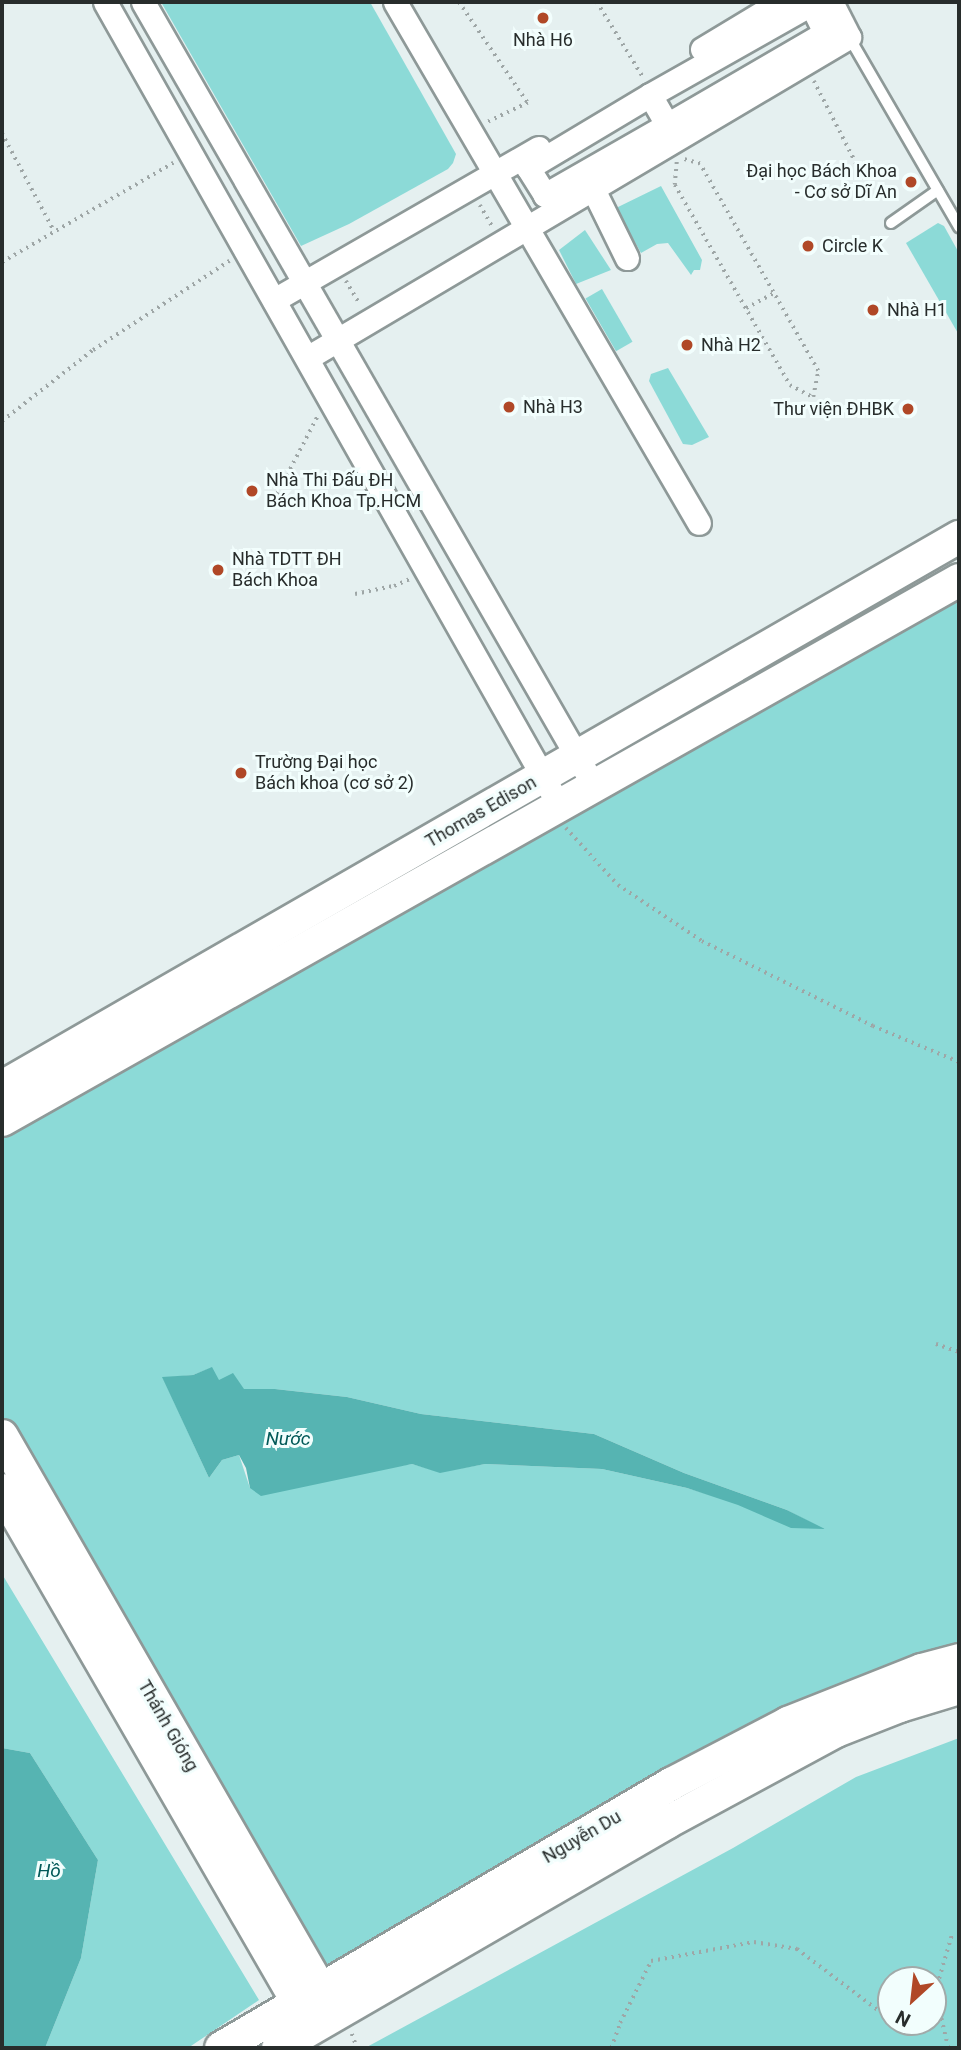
<!DOCTYPE html>
<meta charset="utf-8">
<style>
body{margin:0}
#map{position:relative;width:961px;height:2050px;overflow:hidden;background:#e5f0f0;font-family:Roboto,sans-serif}
div>[style]{position:absolute}
.green>*{inset:0;background:#8cdad7;transform-origin:0 0}
.water>*{inset:0;background:#56b4b2}
.path>*{height:3.5px;margin-top:-1.75px;transform-origin:0;background:repeating-linear-gradient(90deg,#9ea6a6 0 2px,transparent 0 7px)}
.roads{filter:drop-shadow(2px 0 #8e9998) drop-shadow(-2px 0 #8e9998) drop-shadow(0 2px #8e9998) drop-shadow(0 -2px #8e9998)}
.lane>*{height:10px;margin:-5px;padding:0 5px;transform-origin:5px;border-radius:5px;background:#fff}
.street>*{height:23px;margin:-11.5px;padding:0 11.5px;transform-origin:11.5px;border-radius:11.5px;background:#fff}
.secondary>*{height:32px;margin:-16px;padding:0 16px;transform-origin:16px;border-radius:16px;background:#fff}
.dots>*{width:19px;height:19px;translate:-50% -50%;box-sizing:border-box;border:4px solid #f2fefd;border-radius:50%}
span{translate:-50% -50%;white-space:nowrap;text-align:center;line-height:1.15;-webkit-text-stroke:6px #f2fefd;paint-order:stroke}
.poi-label{font-size:18px;color:#282d2c}
.right{translate:-100% -50%;text-align:right}
.left{translate:0 -50%;text-align:left}
.street-label{font-size:18px;color:#282d2c}
.water-label{font-size:19px;color:#015958;font-style:italic}
.frame{position:absolute;inset:0;border:4px solid #282d2c;pointer-events:none}
.north{position:absolute;left:877px;top:1966px;width:70px;height:70px;box-sizing:border-box;background:#f2fefd;border:2px solid #a1aaa9;border-radius:50%;rotate:207deg;font-size:19px;font-weight:700;line-height:28px;text-align:center;color:#282d2c}
.north::after{content:'';display:block;margin:auto;width:24px;height:32px;background:#b04827;clip-path:polygon(50% 0,100% 100%,50% 72%,0 100%)}
</style>
<div id="map">
<div class="green">
<div style="clip-path:polygon(161px 2px,370px 2px,456px 154px,453px 163px,448px 169px,349px 224px,301px 246px)"></div>
<div style="clip-path:polygon(661px 186px,702px 260px,700px 270px,694px 270px,691px 275px,668px 243px,657px 244px,641px 253px,616px 208px)"></div>
<div style="clip-path:polygon(938px 223px,944px 226px,959px 253px,959px 335px,906px 243px)"></div>
<div style="clip-path:polygon(585px 230px,611px 270px,576px 284px,559px 250px)"></div>
<div style="left:602px;top:289px;width:61px;height:19px;rotate:60deg"></div>
<div style="clip-path:polygon(668px 368px,709px 437px,692px 445px,683px 444px,649px 381px,651px 374px)"></div>
<div style="clip-path:polygon(evenodd,959px 587px,959px 1651px,319px 1977px,2px 1417px,2px 1136px,959px 587px,211px 1368px,218px 1380px,243px 1389px,275px 1389px,347px 1397px,421px 1414px,594px 1434px,684px 1473px,787px 1510px,823px 1529px,687px 1488px,602px 1469px,485px 1464px,440px 1472px,412px 1464px,250px 1488px,239px 1455px,222px 1460px,209px 1478px,163px 1378px,193px 1375px,211px 1368px)"></div>
<div style="clip-path:polygon(2px 1574px,259px 2000px,188px 2048px,45px 2048px,81px 1958px,98px 1860px,30px 1753px,2px 1748px)"></div>
<div style="clip-path:polygon(evenodd,959px 1738px,959px 2048px,365px 2048px,733px 1848px,856px 1777px,959px 1738px,891px 1980px,933px 1980px,933px 2022px,891px 2022px,891px 1980px)"></div>
</div>
<div class="water">
<div style="clip-path:polygon(212px 1367px,219px 1380px,233px 1373px,244px 1389px,275px 1389px,347px 1397px,421px 1414px,594px 1434px,684px 1473px,787px 1510px,825px 1529px,791px 1528px,738px 1505px,687px 1488px,602px 1469px,485px 1464px,440px 1473px,412px 1464px,261px 1496px,250px 1488px,246px 1468px,239px 1455px,222px 1460px,209px 1478px,162px 1377px,193px 1375px)"></div>
<div style="clip-path:polygon(2px 1748px,30px 1753px,98px 1860px,81px 1958px,45px 2048px,2px 2048px)"></div>
</div>
<div class="path">
<div style="left:459px;top:2px;width:122px;rotate:55.7deg"></div>
<div style="left:528px;top:103px;width:47px;rotate:154.5deg"></div>
<div style="left:597px;top:2px;width:88px;rotate:58.5deg"></div>
<div style="left:814px;top:81px;width:92px;rotate:62.9deg"></div>
<div style="left:2px;top:133px;width:109px;rotate:62deg"></div>
<div style="left:677px;top:162px;width:23px;rotate:95deg"></div>
<div style="left:675px;top:185px;width:231px;rotate:60.1deg"></div>
<div style="left:790px;top:385px;width:26px;rotate:28deg"></div>
<div style="left:813px;top:397px;width:26px;rotate:-79deg"></div>
<div style="left:818px;top:371px;width:238px;rotate:-119.7deg"></div>
<div style="left:700px;top:164px;width:18px;rotate:-164deg"></div>
<div style="left:480px;top:205px;width:24px;rotate:60deg"></div>
<div style="left:2px;top:262px;width:198px;rotate:-30.1deg"></div>
<div style="left:346px;top:281px;width:27px;rotate:59deg"></div>
<div style="left:746px;top:308px;width:32px;rotate:-28deg"></div>
<div style="left:2px;top:421px;width:115px;rotate:-38deg"></div>
<div style="left:93px;top:350px;width:163px;rotate:-33.2deg"></div>
<div style="left:277px;top:494px;width:87px;rotate:-62.5deg"></div>
<div style="left:355px;top:594px;width:40px;rotate:-12deg"></div>
<div style="left:394px;top:586px;width:17px;rotate:-24deg"></div>
<div style="left:566px;top:828px;width:77px;rotate:47.6deg"></div>
<div style="left:618px;top:885px;width:101px;rotate:33.7deg"></div>
<div style="left:702px;top:941px;width:191px;rotate:26.4deg"></div>
<div style="left:873px;top:1026px;width:93px;rotate:22.7deg"></div>
<div style="left:936px;top:1344px;width:24px;rotate:19deg"></div>
<div style="left:352px;top:2034px;width:15px;rotate:70deg"></div>
<div style="left:611px;top:2048px;width:27px;rotate:-70deg"></div>
<div style="left:620px;top:2023px;width:69px;rotate:-63.4deg"></div>
<div style="left:651px;top:1961px;width:105px;rotate:-10.5deg"></div>
<div style="left:754px;top:1942px;width:44px;rotate:9.2deg"></div>
<div style="left:797px;top:1949px;width:118px;rotate:37.1deg"></div>
<div style="left:948px;top:2048px;width:57px;rotate:-103.1deg"></div>
<div style="left:935px;top:1992px;width:60px;rotate:-73.7deg"></div>
</div>
<div class="roads">
<div class="lane">
<div style="left:849px;top:37px;width:220px;rotate:59.9deg"></div>
<div style="left:891px;top:223px;width:57px;rotate:-35.1deg"></div>
</div>
<div class="street">
<div style="left:105px;top:2px;width:922px;rotate:60.52deg"></div>
<div style="left:143px;top:2px;width:904px;rotate:60.09deg"></div>
<div style="left:395px;top:2px;width:603px;rotate:59.74deg"></div>
<div style="left:702px;top:49px;width:91px;rotate:-31.1deg"></div>
<div style="left:650px;top:95px;width:185px;rotate:-29.5deg"></div>
<div style="left:811px;top:4px;width:32px;rotate:64deg"></div>
<div style="left:825px;top:33px;width:183px;rotate:149.8deg"></div>
<div style="left:667px;top:125px;width:141px;rotate:150.2deg"></div>
<div style="left:545px;top:195px;width:32px;rotate:-122deg"></div>
<div style="left:528px;top:168px;width:142px;rotate:-30.9deg"></div>
<div style="left:650px;top:95px;width:34px;rotate:60deg"></div>
<div style="left:593px;top:189px;width:77px;rotate:63.8deg"></div>
<div style="left:274px;top:300px;width:305px;rotate:-29.9deg"></div>
<div style="left:307px;top:358px;width:630px;rotate:-30.64deg"></div>
<div style="left:849px;top:37px;width:39px;rotate:-117deg"></div>
</div>
<div class="secondary">
<div style="left:2px;top:1087px;width:1104px;rotate:-29.89deg"></div>
<div style="left:2px;top:1120px;width:1099px;rotate:-29.43deg"></div>
<div style="left:2px;top:1436px;width:660px;rotate:60.09deg"></div>
<div style="left:2px;top:1490px;width:612px;rotate:60deg"></div>
<div style="left:221px;top:2048px;width:522px;rotate:-30.4deg"></div>
<div style="left:671px;top:1784px;width:132px;rotate:-27.5deg"></div>
<div style="left:788px;top:1723px;width:144px;rotate:-21.6deg"></div>
<div style="left:922px;top:1670px;width:38px;rotate:-15deg"></div>
<div style="left:278px;top:2048px;width:449px;rotate:-30.1deg"></div>
<div style="left:666px;top:1823px;width:193px;rotate:-28.4deg"></div>
<div style="left:836px;top:1731px;width:69px;rotate:-21.3deg"></div>
<div style="left:900px;top:1706px;width:62px;rotate:-17deg"></div>
</div>
</div>
<div class="dots">
<div style="left:543px;top:18px;background:#b04827"></div>
<div style="left:911px;top:182px;background:#b04827"></div>
<div style="left:808px;top:246px;background:#b04827"></div>
<div style="left:873px;top:310px;background:#b04827"></div>
<div style="left:687px;top:345px;background:#b04827"></div>
<div style="left:509px;top:407px;background:#b04827"></div>
<div style="left:908px;top:409px;background:#b04827"></div>
<div style="left:252px;top:491px;background:#b04827"></div>
<div style="left:218px;top:570px;background:#b04827"></div>
<div style="left:241px;top:773px;background:#b04827"></div>
</div>
<div class="poi-label">
<span style="left:543px;top:40px">Nhà H6</span>
<span class="right" style="left:897px;top:182px">Đại học Bách Khoa<br>- Cơ sở Dĩ An</span>
<span class="left" style="left:822px;top:246px">Circle K</span>
<span class="left" style="left:887px;top:310px">Nhà H1</span>
<span class="left" style="left:701px;top:345px">Nhà H2</span>
<span class="left" style="left:523px;top:407px">Nhà H3</span>
<span class="right" style="left:894px;top:409px">Thư viện ĐHBK</span>
<span class="left" style="left:266px;top:491px">Nhà Thi Đấu ĐH<br>Bách Khoa Tp.HCM</span>
<span class="left" style="left:232px;top:570px">Nhà TDTT ĐH<br>Bách Khoa</span>
<span class="left" style="left:255px;top:773px">Trường Đại học<br>Bách khoa (cơ sở 2)</span>
</div>
<div class="street-label">
<span style="left:481px;top:812px;rotate:-30deg">Thomas Edison</span>
<span style="left:168px;top:1726px;rotate:60deg">Thánh Gióng</span>
<span style="left:582px;top:1837px;rotate:-30deg">Nguyễn Du</span>
</div>
<div class="water-label">
<span style="left:288px;top:1439px">Nước</span>
<span style="left:49px;top:1871px">Hồ</span>
</div>
<div class="frame"></div>
<div class="north">N</div>
</div>
